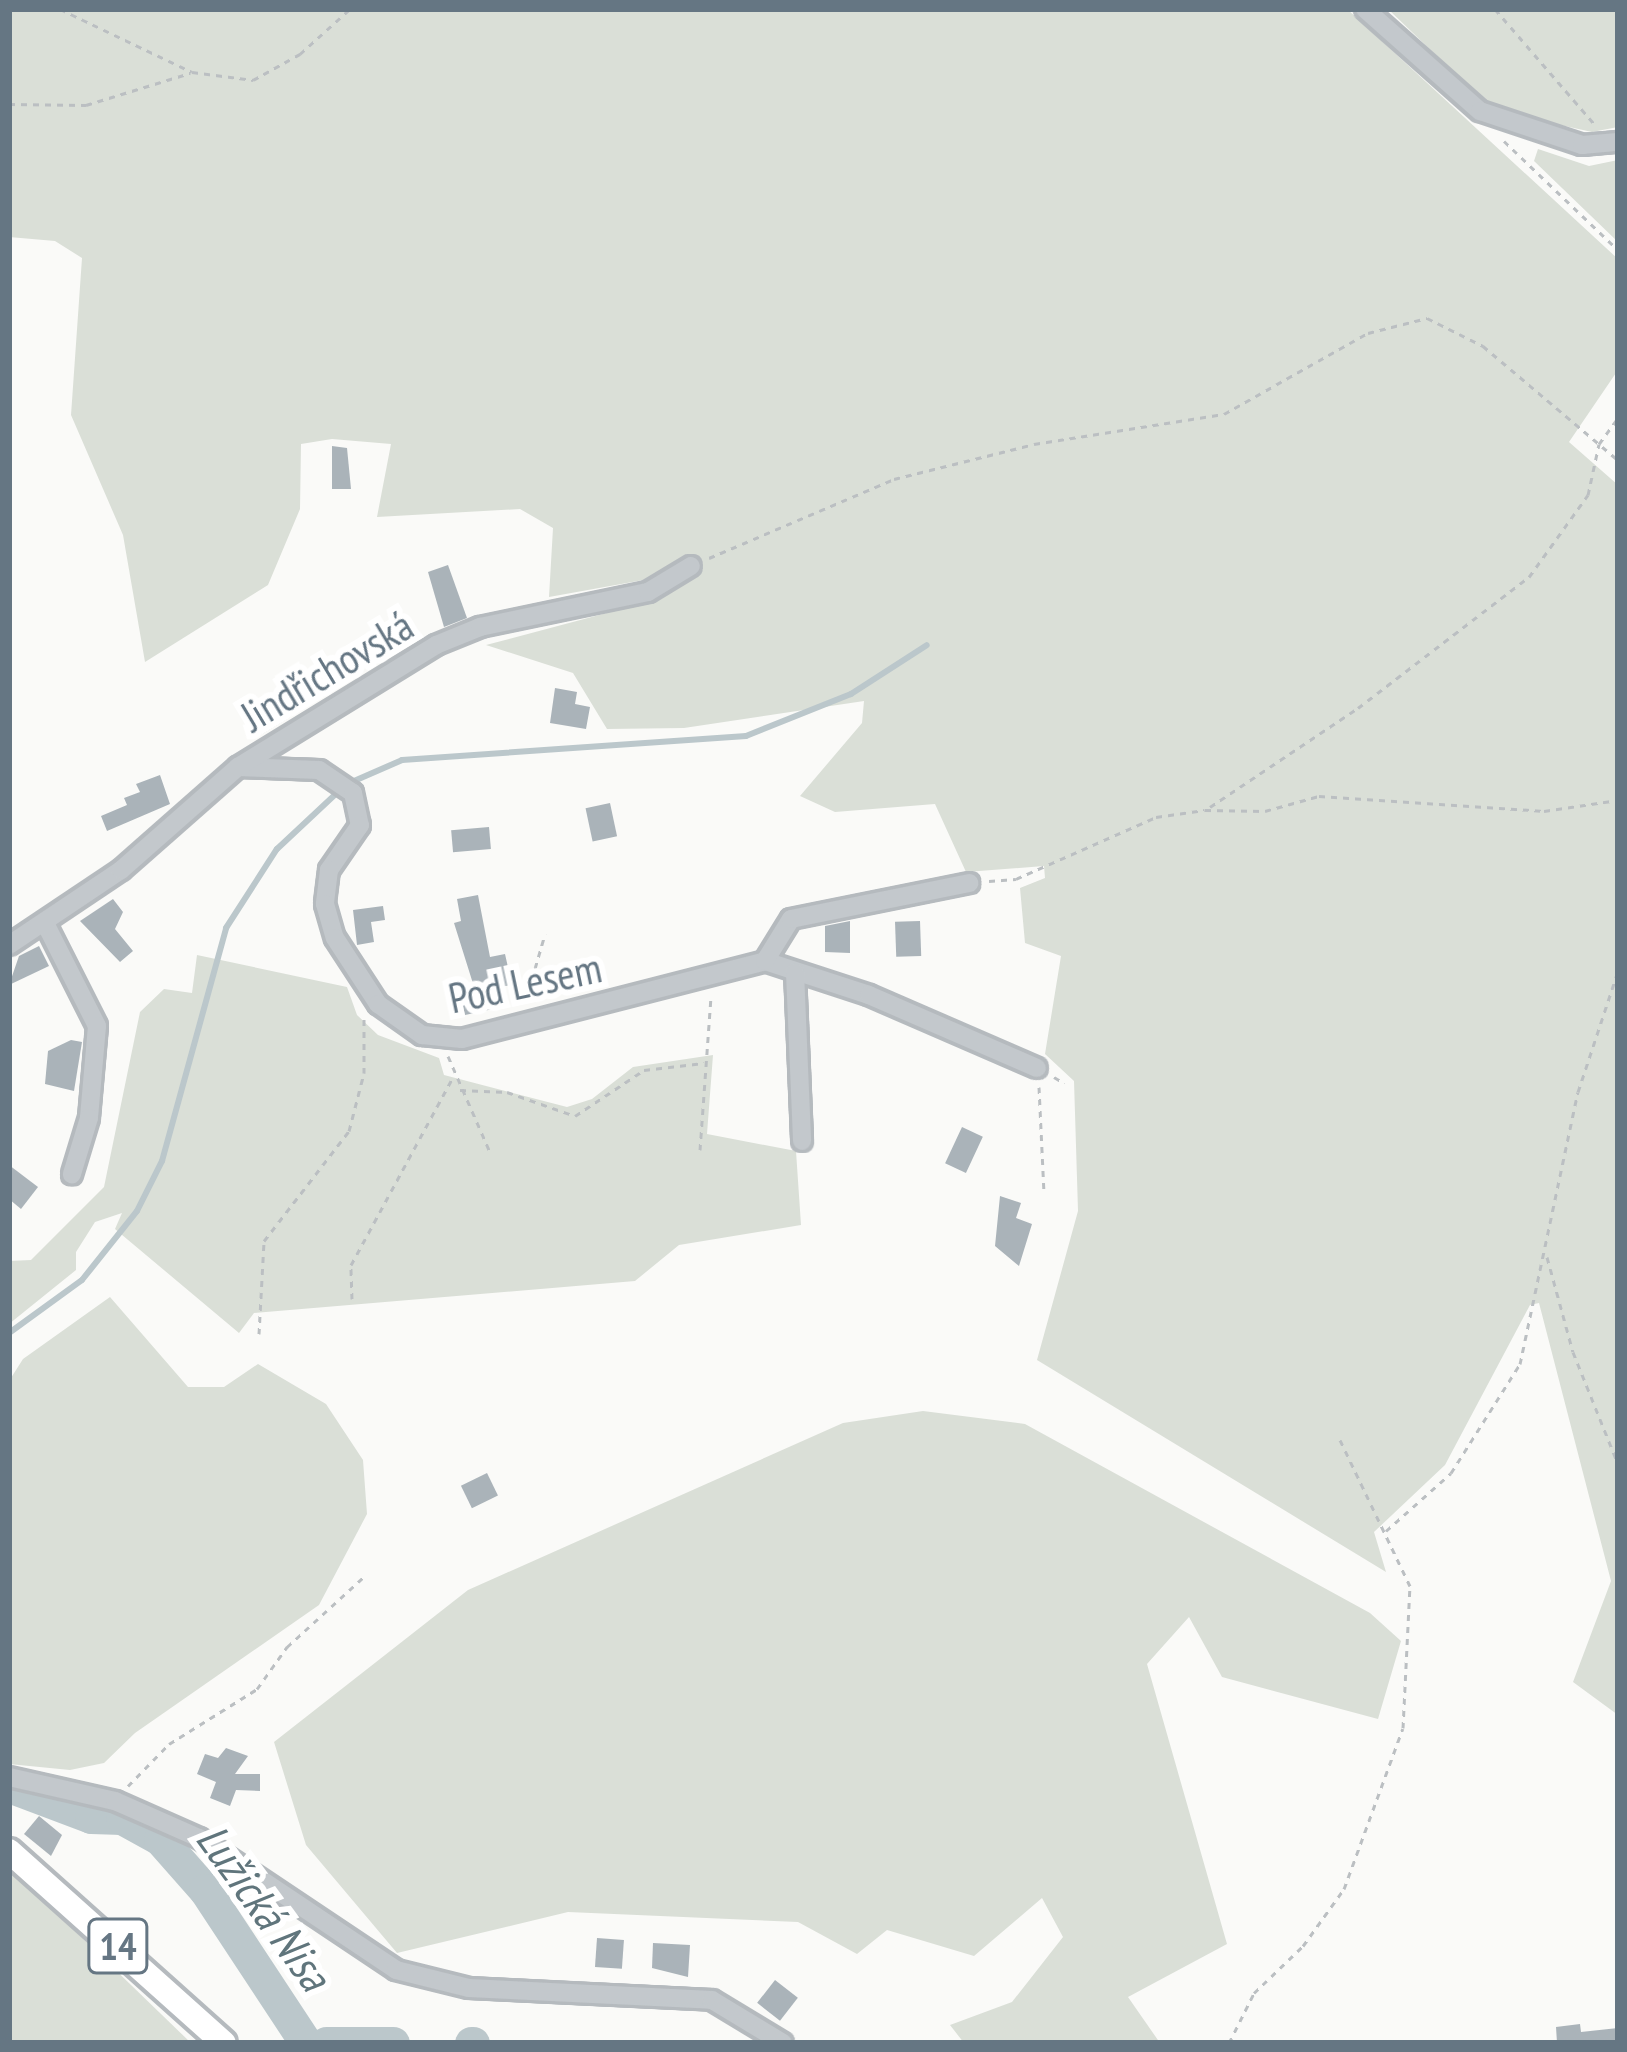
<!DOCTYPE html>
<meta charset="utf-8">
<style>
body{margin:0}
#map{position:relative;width:1627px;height:2052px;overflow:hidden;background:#fafaf8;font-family:"PT Sans Narrow",sans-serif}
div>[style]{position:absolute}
.green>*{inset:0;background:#dadfd7}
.stream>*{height:6px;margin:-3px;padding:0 3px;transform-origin:3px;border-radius:3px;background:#bbc7cb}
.river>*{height:33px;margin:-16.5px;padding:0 16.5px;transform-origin:16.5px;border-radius:16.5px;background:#bbc7cb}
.building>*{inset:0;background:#aab3b9;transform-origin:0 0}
.path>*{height:3px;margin-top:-1.5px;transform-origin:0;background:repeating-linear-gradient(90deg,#bbbfc2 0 6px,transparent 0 12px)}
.roads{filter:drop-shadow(3px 0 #b5babe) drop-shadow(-3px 0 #b5babe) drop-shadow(0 3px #b5babe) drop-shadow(0 -3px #b5babe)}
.minor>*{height:18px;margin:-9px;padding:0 9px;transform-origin:9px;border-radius:9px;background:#c3c8cc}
.major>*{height:24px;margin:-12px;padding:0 12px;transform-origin:12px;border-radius:12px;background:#fff}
span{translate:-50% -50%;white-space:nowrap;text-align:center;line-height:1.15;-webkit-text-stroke:12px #fff;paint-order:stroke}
.shield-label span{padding:3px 9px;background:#fff;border:3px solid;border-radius:9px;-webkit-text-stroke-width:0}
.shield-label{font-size:39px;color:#657683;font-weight:700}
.street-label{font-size:42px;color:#657683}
.water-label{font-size:45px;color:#60757c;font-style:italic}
.frame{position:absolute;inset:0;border:12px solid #657683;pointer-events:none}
</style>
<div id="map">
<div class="green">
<div style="clip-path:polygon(9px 9px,1347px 9px,1618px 259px,1618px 370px,1569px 442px,1618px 485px,1618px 1715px,1573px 1682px,1611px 1581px,1539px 1303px,1530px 1305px,1445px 1465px,1374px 1532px,1386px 1572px,1037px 1360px,1078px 1211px,1074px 1081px,1045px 1054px,1061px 956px,1025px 943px,1020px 888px,1045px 878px,1044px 866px,966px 872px,935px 804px,835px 812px,800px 796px,862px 723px,864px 701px,684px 728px,607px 729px,573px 673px,486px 645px,663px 598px,649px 579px,549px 597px,553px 528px,520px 509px,377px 517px,391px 444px,332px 439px,301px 444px,300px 509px,268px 585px,145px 662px,123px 535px,71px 415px,82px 258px,55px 241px,9px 237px)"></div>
<div style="clip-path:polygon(1388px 9px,1618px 9px,1618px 127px,1592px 132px,1493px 110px)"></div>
<div style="clip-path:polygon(1538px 149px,1589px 166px,1618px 160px,1618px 242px,1534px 161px)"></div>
<div style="clip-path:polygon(197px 955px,347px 987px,357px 1015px,378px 1035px,439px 1058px,444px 1075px,567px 1107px,592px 1099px,633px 1067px,713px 1055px,707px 1134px,796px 1151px,801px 1225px,679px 1245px,635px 1281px,254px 1313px,239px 1333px,115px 1229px,122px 1213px,95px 1222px,76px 1252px,76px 1270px,9px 1324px,9px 1261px,31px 1260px,104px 1187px,140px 1012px,164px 989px,192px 993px)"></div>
<div style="clip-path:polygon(110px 1297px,188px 1387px,224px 1387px,258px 1364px,326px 1404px,363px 1460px,367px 1514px,319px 1605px,135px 1733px,104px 1763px,70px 1770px,9px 1764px,9px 1381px,23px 1359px)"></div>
<div style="clip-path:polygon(923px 1411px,1025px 1424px,1370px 1613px,1401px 1641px,1378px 1719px,1222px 1677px,1189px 1617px,1147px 1664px,1227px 1944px,1128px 1997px,1160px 2043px,964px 2043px,950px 2025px,1012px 2002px,1063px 1937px,1042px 1898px,974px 1956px,887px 1930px,857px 1954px,798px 1922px,568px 1912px,397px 1953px,306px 1845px,274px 1742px,468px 1590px,843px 1423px)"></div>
<div style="clip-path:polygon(9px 1867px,191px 2043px,9px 2043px)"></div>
</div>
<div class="stream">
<div style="left:354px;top:781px;width:52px;rotate:-23.6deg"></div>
<div style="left:402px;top:760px;width:345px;rotate:-4deg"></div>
<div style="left:746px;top:736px;width:113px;rotate:-21.8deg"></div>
<div style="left:851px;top:694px;width:90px;rotate:-32.8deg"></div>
<div style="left:9px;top:1333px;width:90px;rotate:-36deg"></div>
<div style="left:82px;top:1280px;width:88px;rotate:-51.4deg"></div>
<div style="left:137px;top:1211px;width:56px;rotate:-63.4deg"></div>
<div style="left:162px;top:1161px;width:242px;rotate:-74.6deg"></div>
<div style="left:226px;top:928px;width:94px;rotate:-57.2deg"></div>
<div style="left:277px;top:849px;width:85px;rotate:-43.1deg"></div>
</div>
<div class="river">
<div style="left:9px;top:1786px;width:88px;rotate:20.7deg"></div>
<div style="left:91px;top:1817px;width:31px;rotate:2deg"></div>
<div style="left:122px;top:1818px;width:43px;rotate:28.9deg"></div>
<div style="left:160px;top:1839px;width:68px;rotate:48.6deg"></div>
<div style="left:205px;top:1890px;width:183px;rotate:56.6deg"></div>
<div style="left:326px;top:2043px;width:67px"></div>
<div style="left:471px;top:2043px;width:2px"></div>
</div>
<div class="building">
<div style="clip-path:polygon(332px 446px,347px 448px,351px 489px,332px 489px)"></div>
<div style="clip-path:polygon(448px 565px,467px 618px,444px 627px,428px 572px)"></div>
<div style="clip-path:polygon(555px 688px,577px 692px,575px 704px,590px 707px,586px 729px,550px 723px)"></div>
<div style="clip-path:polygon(291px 690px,300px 706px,290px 717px,262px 734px,248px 728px,250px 713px)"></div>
<div style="clip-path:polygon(160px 775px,170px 804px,107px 831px,101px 816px,127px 805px,124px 798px,140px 792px,136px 784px)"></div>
<div style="left:610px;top:803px;width:34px;height:25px;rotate:78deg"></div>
<div style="left:489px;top:827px;width:22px;height:38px;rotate:85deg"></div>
<div style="clip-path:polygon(478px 895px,490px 957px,505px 954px,512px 985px,494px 988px,498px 1008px,465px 1015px,460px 993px,475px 990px,454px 923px,461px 921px,457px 899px)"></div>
<div style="clip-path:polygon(113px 899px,123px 912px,115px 929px,133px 951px,120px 962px,80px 921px)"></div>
<div style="clip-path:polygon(383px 906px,385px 920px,371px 922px,374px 942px,357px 945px,353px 910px)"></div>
<div style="clip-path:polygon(850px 921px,850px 953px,825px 952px,825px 926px)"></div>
<div style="left:920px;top:921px;width:35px;height:25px;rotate:88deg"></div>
<div style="clip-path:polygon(39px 946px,49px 966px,9px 985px,19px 956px)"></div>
<div style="clip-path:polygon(71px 1040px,82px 1042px,74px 1091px,45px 1084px,48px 1051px)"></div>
<div style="left:962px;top:1127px;width:23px;height:40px;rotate:25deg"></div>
<div style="clip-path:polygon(9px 1165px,38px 1187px,21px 1209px,9px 1199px)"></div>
<div style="clip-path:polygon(1000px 1196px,1021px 1203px,1016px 1218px,1032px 1224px,1019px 1266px,995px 1246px)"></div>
<div style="left:487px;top:1473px;width:25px;height:29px;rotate:64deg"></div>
<div style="clip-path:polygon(226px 1748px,248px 1756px,235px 1774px,260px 1774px,260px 1791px,236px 1790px,230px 1806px,210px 1798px,216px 1782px,197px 1774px,205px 1754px,218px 1758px)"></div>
<div style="clip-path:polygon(39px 1816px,62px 1835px,51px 1856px,24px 1834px)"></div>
<div style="left:597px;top:1938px;width:27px;height:29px;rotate:4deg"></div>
<div style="clip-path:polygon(653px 1943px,690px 1945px,688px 1977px,652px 1968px)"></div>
<div style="left:775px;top:1980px;width:29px;height:29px;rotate:38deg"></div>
<div style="clip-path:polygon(1580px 2024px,1581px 2032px,1618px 2028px,1618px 2043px,1557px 2043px,1556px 2027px)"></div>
</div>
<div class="path">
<div style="left:60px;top:9px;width:146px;rotate:25.5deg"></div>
<div style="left:192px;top:72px;width:62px;rotate:7.5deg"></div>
<div style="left:253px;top:80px;width:54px;rotate:-29deg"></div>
<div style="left:300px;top:54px;width:67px;rotate:-42deg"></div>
<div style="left:1495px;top:9px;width:153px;rotate:49.2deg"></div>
<div style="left:9px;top:104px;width:77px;rotate:0.7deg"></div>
<div style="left:86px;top:105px;width:109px;rotate:-17.1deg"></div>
<div style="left:1504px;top:141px;width:158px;rotate:43.7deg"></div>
<div style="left:709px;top:558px;width:201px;rotate:-23.1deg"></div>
<div style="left:894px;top:479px;width:144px;rotate:-14deg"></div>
<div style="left:1034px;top:444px;width:192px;rotate:-9deg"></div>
<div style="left:1224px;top:414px;width:165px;rotate:-29.4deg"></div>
<div style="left:1368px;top:333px;width:61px;rotate:-14.3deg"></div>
<div style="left:1427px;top:318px;width:63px;rotate:26.6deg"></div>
<div style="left:1483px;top:346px;width:177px;rotate:40.2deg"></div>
<div style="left:1210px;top:807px;width:178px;rotate:-33.8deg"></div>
<div style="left:1358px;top:708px;width:215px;rotate:-37.5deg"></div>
<div style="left:1529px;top:577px;width:101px;rotate:-54.3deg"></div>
<div style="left:1588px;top:495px;width:52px;rotate:-77.8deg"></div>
<div style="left:1599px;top:444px;width:32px;rotate:-54deg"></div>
<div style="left:989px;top:881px;width:27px;rotate:-4deg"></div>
<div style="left:1016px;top:879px;width:153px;rotate:-23.9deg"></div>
<div style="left:1156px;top:817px;width:49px;rotate:-8.1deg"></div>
<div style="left:1205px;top:810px;width:60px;rotate:1deg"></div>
<div style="left:1265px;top:811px;width:56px;rotate:-15.5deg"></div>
<div style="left:1319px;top:796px;width:225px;rotate:3.8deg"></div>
<div style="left:1544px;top:811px;width:75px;rotate:-8.5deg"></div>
<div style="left:525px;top:1003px;width:72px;rotate:-73.8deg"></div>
<div style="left:448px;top:1056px;width:105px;rotate:66.4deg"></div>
<div style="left:1054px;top:1077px;width:12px;rotate:31deg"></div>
<div style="left:1039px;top:1087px;width:105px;rotate:87.3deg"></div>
<div style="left:460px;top:1090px;width:47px;rotate:2.4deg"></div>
<div style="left:507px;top:1092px;width:72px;rotate:19.4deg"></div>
<div style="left:575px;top:1116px;width:83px;rotate:-33.7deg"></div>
<div style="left:644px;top:1070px;width:60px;rotate:-6.7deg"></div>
<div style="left:700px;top:1150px;width:153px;rotate:-85.9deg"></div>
<div style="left:1547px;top:1257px;width:98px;rotate:74.7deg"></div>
<div style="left:1573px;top:1352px;width:121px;rotate:68.1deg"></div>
<div style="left:352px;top:1299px;width:34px;rotate:-92deg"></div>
<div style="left:351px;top:1265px;width:212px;rotate:-61.5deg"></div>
<div style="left:259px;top:1334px;width:93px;rotate:-86.9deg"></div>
<div style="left:264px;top:1241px;width:139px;rotate:-52.3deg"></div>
<div style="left:349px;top:1131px;width:60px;rotate:-75.5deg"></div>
<div style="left:364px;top:1073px;width:54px;rotate:-90deg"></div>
<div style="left:1386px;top:1531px;width:87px;rotate:-41.7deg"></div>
<div style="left:1451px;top:1473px;width:129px;rotate:-57.7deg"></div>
<div style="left:1520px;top:1364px;width:278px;rotate:-78deg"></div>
<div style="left:1578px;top:1092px;width:127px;rotate:-71.7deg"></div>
<div style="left:128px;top:1786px;width:59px;rotate:-45.7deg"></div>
<div style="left:169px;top:1744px;width:104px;rotate:-32deg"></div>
<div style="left:257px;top:1689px;width:52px;rotate:-54.5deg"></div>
<div style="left:287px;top:1647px;width:108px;rotate:-42.4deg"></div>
<div style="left:1229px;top:2043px;width:56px;rotate:-63.4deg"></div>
<div style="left:1254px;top:1993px;width:68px;rotate:-43.8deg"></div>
<div style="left:1303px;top:1946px;width:70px;rotate:-54.3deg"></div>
<div style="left:1344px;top:1889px;width:171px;rotate:-69.9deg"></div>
<div style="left:1403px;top:1728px;width:142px;rotate:-87.2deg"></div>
<div style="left:1410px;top:1586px;width:162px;rotate:-115.6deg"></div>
</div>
<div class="roads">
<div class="minor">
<div style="left:1365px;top:9px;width:154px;rotate:41.6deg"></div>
<div style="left:1480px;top:111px;width:108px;rotate:18.4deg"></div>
<div style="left:1582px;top:145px;width:36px;rotate:-5deg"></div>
<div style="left:238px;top:767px;width:81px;rotate:2.1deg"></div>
<div style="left:319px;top:770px;width:41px;rotate:34.1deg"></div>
<div style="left:353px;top:793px;width:33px;rotate:78deg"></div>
<div style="left:360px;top:825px;width:55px;rotate:124.6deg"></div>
<div style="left:329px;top:870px;width:34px;rotate:97deg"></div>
<div style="left:325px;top:904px;width:35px;rotate:74deg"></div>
<div style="left:335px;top:938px;width:79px;rotate:56.9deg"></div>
<div style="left:378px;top:1004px;width:54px;rotate:35.2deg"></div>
<div style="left:422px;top:1035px;width:40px;rotate:5.7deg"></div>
<div style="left:462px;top:1039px;width:313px;rotate:-14.4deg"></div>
<div style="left:765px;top:961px;width:109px;rotate:18.1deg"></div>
<div style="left:869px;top:995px;width:183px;rotate:23.5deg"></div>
<div style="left:46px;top:925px;width:113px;rotate:63.2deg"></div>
<div style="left:97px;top:1026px;width:92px;rotate:95deg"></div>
<div style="left:89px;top:1118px;width:59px;rotate:106.9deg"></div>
<div style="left:9px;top:945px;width:135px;rotate:-33.8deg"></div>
<div style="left:121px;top:870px;width:156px;rotate:-41.4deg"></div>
<div style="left:238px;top:767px;width:233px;rotate:-31.6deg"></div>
<div style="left:436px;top:645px;width:48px;rotate:-22.2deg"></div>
<div style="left:480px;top:627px;width:172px;rotate:-11.8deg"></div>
<div style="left:648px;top:592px;width:50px;rotate:-31.2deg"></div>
<div style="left:765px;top:961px;width:49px;rotate:-58.2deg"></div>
<div style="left:791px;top:919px;width:182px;rotate:-11.4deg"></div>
<div style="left:795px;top:972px;width:169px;rotate:87.6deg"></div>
<div style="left:9px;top:1777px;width:109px;rotate:12.8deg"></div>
<div style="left:115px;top:1801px;width:92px;rotate:23.8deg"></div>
<div style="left:199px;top:1838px;width:237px;rotate:33.8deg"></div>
<div style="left:396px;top:1970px;width:75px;rotate:13.9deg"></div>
<div style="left:469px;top:1988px;width:243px;rotate:2.8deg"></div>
<div style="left:712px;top:2000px;width:83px;rotate:31.2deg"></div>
</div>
<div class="major">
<div style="left:9px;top:1851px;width:288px;rotate:41.8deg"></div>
</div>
</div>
<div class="shield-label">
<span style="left:118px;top:1946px">14</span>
</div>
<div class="street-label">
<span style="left:327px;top:671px;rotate:-31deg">Jindřichovská</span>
<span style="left:525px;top:983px;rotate:-12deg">Pod Lesem</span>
</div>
<div class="water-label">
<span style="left:264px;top:1907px;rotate:54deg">Lužická Nisa</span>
</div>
<div class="frame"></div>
</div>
